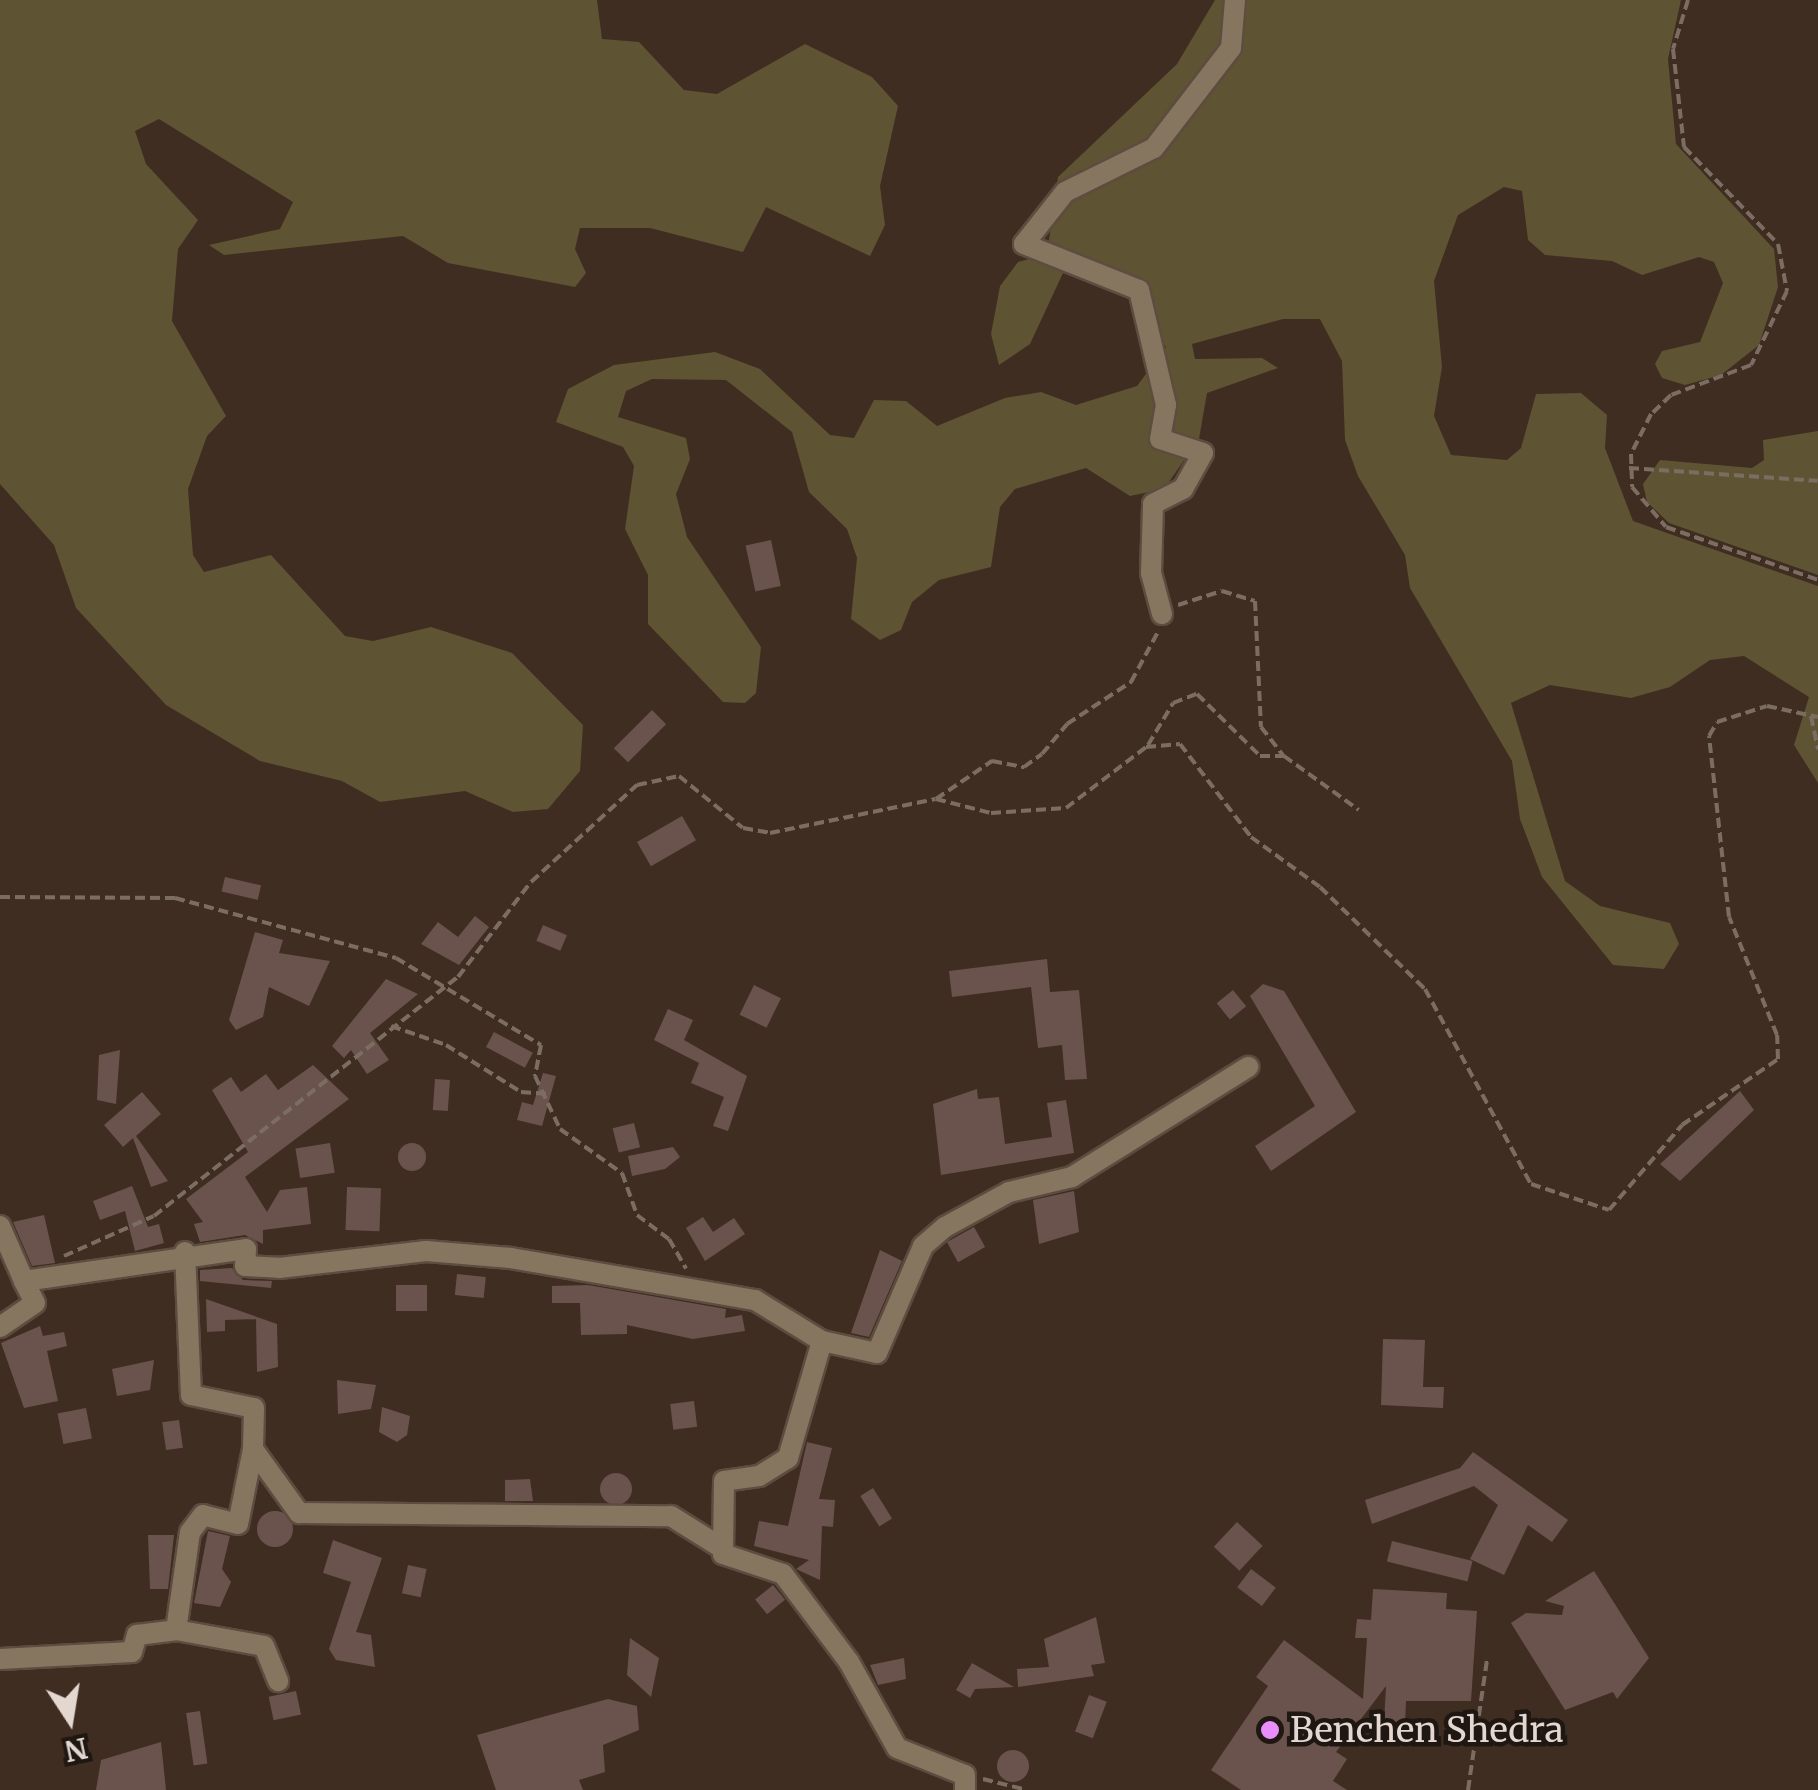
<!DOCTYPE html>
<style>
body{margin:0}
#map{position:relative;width:1818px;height:1790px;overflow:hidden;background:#3f2d21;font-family:Merriweather,serif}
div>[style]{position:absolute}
.green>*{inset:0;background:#5e5332}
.building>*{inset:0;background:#6a534c;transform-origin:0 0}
.round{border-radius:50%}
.path>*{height:4px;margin-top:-2px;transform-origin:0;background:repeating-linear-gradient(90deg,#7c6d63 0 10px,transparent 0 15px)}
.roads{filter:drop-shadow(2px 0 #5d4c40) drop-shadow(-2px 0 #5d4c40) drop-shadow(0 2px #5d4c40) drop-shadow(0 -2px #5d4c40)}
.street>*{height:20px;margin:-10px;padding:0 10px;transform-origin:10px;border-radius:10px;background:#867660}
.dots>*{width:28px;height:28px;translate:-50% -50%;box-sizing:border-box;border:5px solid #1f1712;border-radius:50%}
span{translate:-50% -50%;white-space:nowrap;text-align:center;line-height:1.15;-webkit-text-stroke:9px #1f1712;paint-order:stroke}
.poi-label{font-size:35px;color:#e3d7d0}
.left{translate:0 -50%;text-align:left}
.north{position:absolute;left:20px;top:1670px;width:100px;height:100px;-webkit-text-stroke:8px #1f1712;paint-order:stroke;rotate:168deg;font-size:28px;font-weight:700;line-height:40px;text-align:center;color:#e3d7d0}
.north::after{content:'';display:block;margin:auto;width:35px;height:45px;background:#e3d7d0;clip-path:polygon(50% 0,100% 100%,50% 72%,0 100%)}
</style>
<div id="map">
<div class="green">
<div style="clip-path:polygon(0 0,597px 0,602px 39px,639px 42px,684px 90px,717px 94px,805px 44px,872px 77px,898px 106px,880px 186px,885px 225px,870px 256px,766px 207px,743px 252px,650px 228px,580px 228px,575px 249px,586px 273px,575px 287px,448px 263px,403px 236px,224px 255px,209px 245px,280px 229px,293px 202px,159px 119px,135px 131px,146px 164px,198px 220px,178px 249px,172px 321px,226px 416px,207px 436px,188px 489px,193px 555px,204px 572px,271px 555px,345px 636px,373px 641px,431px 627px,512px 653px,583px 725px,580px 771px,548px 809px,513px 812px,465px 791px,380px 802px,342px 781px,260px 761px,166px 705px,76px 608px,54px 545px,0 484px)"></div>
<div style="clip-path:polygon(1215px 0,1681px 0,1668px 59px,1676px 144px,1774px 249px,1778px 287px,1759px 345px,1721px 375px,1685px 385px,1662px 378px,1655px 364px,1662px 351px,1700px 342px,1723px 283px,1714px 262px,1699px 257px,1642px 275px,1612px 261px,1545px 255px,1528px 240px,1522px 191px,1504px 187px,1458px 215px,1434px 281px,1442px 367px,1434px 416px,1451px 455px,1507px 460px,1521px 448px,1536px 394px,1581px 393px,1607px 415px,1605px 448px,1633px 521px,1818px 586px,1818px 783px,1794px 745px,1809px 697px,1744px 656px,1710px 660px,1670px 687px,1631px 698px,1550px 685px,1511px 703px,1565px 881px,1600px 906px,1670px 923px,1679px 944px,1664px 969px,1613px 965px,1542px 877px,1520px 819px,1512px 761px,1410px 588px,1405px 555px,1358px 476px,1345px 440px,1342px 361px,1320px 319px,1283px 319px,1192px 344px,1195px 359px,1262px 358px,1278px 368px,1207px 393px,1199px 439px,1164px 489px,1130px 496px,1086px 468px,1015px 489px,1000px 507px,991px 567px,939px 580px,912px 602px,901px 630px,880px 640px,851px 619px,857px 558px,847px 529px,809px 492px,792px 432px,726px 380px,652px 379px,626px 391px,618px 417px,686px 438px,690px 459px,676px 494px,687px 537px,761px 647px,756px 693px,745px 703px,723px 702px,648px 624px,648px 575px,625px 529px,634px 466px,623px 447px,556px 422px,568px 389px,614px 365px,715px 352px,760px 369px,830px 435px,854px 438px,874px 400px,906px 401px,937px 426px,1005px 398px,1041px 392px,1076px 405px,1137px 386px,1166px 347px,1123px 277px,1099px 265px,1063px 273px,1030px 344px,999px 365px,991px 334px,1000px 286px,1018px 262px,1047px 254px,1058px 177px,1177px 64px)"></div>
<div style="clip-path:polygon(1818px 431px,1818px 575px,1669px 523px,1647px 502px,1643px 484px,1660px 460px,1752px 468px,1764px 460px,1763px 440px)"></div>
</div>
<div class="building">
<div style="left:771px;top:540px;width:47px;height:26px;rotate:78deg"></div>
<div style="left:652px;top:710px;width:20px;height:54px;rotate:45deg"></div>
<div style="left:682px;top:816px;width:28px;height:52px;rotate:60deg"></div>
<div style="left:225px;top:877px;width:37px;height:15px;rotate:13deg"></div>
<div style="clip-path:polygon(475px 916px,489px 927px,459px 965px,421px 944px,438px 922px,458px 937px)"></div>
<div style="left:543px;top:925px;width:26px;height:17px;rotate:23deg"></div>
<div style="clip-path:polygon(255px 932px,283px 940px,279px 953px,330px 961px,309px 1006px,269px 987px,263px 1017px,236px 1030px,229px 1020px)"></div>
<div style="clip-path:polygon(1047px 959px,1050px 992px,1079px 990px,1087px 1079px,1065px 1080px,1062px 1045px,1038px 1048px,1031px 987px,952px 997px,949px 971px)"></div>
<div style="clip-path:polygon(386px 979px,418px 994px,370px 1033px,389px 1060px,367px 1074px,351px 1050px,344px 1058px,332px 1046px)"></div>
<div style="clip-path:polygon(1263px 984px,1284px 991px,1356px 1112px,1271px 1171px,1255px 1146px,1315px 1106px,1250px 996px)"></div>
<div style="left:754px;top:985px;width:30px;height:33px;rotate:26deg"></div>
<div style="left:1233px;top:990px;width:21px;height:21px;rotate:51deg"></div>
<div style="clip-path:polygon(668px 1009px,693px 1020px,684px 1040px,747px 1076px,728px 1131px,713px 1126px,724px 1097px,691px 1083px,699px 1063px,654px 1040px)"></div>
<div style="left:494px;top:1032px;width:44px;height:17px;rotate:28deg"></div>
<div style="clip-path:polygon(120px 1050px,116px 1104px,97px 1100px,99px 1055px)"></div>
<div style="clip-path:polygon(313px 1065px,349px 1099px,245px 1177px,267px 1212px,280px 1190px,307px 1187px,311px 1224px,263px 1230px,263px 1244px,245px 1235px,200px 1242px,194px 1224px,203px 1222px,186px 1199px,248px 1152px,212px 1090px,231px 1077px,241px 1092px,266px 1074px,278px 1090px)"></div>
<div style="clip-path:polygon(543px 1073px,556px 1076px,542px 1126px,517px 1120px,522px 1102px,533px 1105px)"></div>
<div style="left:435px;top:1079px;width:15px;height:31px;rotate:4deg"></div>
<div style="clip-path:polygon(977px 1089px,978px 1099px,999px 1097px,1005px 1144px,1052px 1137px,1047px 1103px,1066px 1100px,1074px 1153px,941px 1175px,933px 1104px)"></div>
<div style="clip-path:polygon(1740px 1091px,1754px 1110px,1680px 1181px,1660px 1164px)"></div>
<div style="clip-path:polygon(142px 1092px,161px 1114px,136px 1136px,168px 1181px,151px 1187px,133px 1138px,123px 1147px,104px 1125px)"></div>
<div style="left:634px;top:1123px;width:25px;height:22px;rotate:76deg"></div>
<div class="round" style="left:398px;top:1143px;width:28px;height:28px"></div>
<div style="left:330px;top:1143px;width:30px;height:35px;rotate:81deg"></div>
<div style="clip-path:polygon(673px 1147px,680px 1157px,665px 1169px,632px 1176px,628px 1156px)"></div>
<div style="clip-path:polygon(132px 1186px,148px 1227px,159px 1224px,164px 1243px,135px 1251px,125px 1211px,100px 1220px,93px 1201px)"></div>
<div style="left:347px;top:1187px;width:34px;height:43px;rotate:2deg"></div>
<div style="clip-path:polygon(1074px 1191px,1079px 1232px,1039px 1244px,1033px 1200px)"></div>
<div style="clip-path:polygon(44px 1215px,55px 1263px,32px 1266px,13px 1222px)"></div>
<div style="clip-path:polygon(703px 1217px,713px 1232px,734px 1218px,745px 1234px,705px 1261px,686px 1228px)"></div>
<div style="left:974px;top:1227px;width:23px;height:31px;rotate:61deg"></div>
<div style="clip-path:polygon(880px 1250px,902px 1261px,869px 1337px,851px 1333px)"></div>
<div style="clip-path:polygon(232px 1268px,243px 1280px,272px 1281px,271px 1288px,200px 1281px,200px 1270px)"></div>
<div style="left:457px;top:1274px;width:29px;height:21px;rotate:6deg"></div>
<div style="left:396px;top:1285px;width:31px;height:26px"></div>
<div style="clip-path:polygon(588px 1285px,726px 1309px,725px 1318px,742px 1315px,745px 1331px,693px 1339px,627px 1325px,627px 1334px,581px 1335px,580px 1303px,552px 1303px,552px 1286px)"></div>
<div style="clip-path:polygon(206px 1299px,277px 1324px,278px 1367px,257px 1372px,256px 1319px,225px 1320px,225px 1331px,207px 1332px)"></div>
<div style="clip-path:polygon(40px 1326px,43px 1336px,64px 1332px,67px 1346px,47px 1351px,58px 1401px,24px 1408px,1px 1343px)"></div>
<div style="clip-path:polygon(1383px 1339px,1425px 1340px,1423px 1387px,1444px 1387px,1443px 1408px,1381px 1405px)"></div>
<div style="clip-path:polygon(154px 1360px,150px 1390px,117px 1396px,112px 1369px)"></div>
<div style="clip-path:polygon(337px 1380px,376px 1385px,371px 1409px,338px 1414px)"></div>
<div style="left:694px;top:1401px;width:26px;height:24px;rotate:83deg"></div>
<div style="clip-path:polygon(382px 1407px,410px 1416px,407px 1435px,397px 1442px,379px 1432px)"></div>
<div style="left:86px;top:1408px;width:31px;height:29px;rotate:79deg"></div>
<div style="left:179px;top:1420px;width:28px;height:17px;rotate:82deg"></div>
<div style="clip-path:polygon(807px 1442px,832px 1448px,819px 1499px,835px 1500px,833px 1527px,822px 1526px,820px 1580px,796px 1569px,809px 1560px,754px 1546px,759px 1521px,788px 1526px)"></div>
<div style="clip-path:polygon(1473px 1452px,1568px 1520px,1552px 1542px,1528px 1525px,1504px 1575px,1470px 1559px,1498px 1505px,1474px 1486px,1372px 1524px,1365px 1500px,1460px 1468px)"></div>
<div class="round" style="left:600px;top:1473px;width:32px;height:32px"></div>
<div style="clip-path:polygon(530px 1479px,533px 1501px,505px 1501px,505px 1480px)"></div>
<div style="left:873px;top:1488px;width:36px;height:15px;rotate:58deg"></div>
<div class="round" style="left:257px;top:1511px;width:36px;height:36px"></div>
<div style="left:1237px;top:1522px;width:35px;height:34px;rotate:43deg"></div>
<div style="clip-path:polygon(208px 1531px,230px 1536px,222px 1569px,231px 1582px,220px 1607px,194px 1603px)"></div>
<div style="clip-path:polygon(148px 1535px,174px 1535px,168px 1589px,150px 1589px)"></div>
<div style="clip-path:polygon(333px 1540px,382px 1558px,356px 1632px,371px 1635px,375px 1667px,336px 1660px,329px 1649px,351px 1582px,323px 1573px)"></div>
<div style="left:1392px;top:1541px;width:83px;height:21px;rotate:14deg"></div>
<div style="left:408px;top:1565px;width:19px;height:29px;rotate:12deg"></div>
<div style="left:1251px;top:1569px;width:31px;height:23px;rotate:37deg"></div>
<div style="clip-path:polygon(1594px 1571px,1649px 1658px,1617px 1699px,1613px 1692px,1565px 1710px,1511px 1623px,1526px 1613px,1562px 1615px,1564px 1606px,1545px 1601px)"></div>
<div style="left:773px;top:1585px;width:19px;height:23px;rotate:51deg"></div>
<div style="clip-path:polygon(1373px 1589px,1447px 1593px,1446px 1609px,1477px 1611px,1471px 1701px,1406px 1701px,1405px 1724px,1384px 1723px,1386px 1686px,1336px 1752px,1347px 1759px,1333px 1781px,1347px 1790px,1241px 1790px,1211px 1770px,1268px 1686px,1256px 1677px,1284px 1640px,1363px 1699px,1367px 1638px,1355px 1638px,1357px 1619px,1371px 1620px)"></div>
<div style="clip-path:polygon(1096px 1617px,1105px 1663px,1091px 1665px,1094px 1676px,1018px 1687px,1017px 1669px,1049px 1667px,1044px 1639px)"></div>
<div style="clip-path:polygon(630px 1638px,659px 1658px,651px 1697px,627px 1675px)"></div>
<div style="clip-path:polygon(904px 1658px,906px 1679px,878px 1685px,870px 1665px)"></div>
<div style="clip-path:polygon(972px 1663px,1014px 1687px,975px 1689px,970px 1698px,956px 1690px)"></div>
<div style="left:296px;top:1691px;width:24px;height:28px;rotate:78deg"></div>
<div style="left:1089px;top:1695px;width:19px;height:39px;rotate:21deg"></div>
<div style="clip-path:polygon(608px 1699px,637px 1706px,639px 1730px,603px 1745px,605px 1772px,579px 1780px,583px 1790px,496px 1790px,477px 1735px)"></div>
<div style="left:200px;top:1711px;width:53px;height:14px;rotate:82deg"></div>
<div style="clip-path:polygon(161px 1742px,166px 1790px,96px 1790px,101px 1760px)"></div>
<div class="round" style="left:997px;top:1750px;width:32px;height:32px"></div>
</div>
<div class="path">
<div style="left:1688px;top:0;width:51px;rotate:107deg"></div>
<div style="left:1673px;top:49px;width:99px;rotate:83.6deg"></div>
<div style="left:1684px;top:147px;width:135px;rotate:45.9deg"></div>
<div style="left:1778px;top:244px;width:48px;rotate:79.2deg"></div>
<div style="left:1787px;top:291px;width:82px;rotate:115.9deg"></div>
<div style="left:1751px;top:365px;width:85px;rotate:159.4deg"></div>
<div style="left:1671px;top:395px;width:28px;rotate:136deg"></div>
<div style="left:1651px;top:414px;width:45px;rotate:116.6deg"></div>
<div style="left:1631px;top:454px;width:33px;rotate:88deg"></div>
<div style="left:1632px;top:487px;width:52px;rotate:49.6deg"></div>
<div style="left:1666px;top:527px;width:161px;rotate:19.2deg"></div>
<div style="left:1629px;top:468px;width:189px;rotate:3.9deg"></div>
<div style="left:1178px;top:605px;width:46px;rotate:-17.7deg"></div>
<div style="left:1222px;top:591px;width:34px;rotate:17deg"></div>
<div style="left:1255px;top:601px;width:126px;rotate:87.3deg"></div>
<div style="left:1261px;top:727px;width:37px;rotate:52deg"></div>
<div style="left:1284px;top:756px;width:92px;rotate:35.8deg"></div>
<div style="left:1811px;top:716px;width:34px;rotate:78deg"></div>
<div style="left:1148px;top:745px;width:49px;rotate:-59.2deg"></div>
<div style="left:1173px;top:703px;width:26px;rotate:-21deg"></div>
<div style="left:1197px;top:694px;width:88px;rotate:44.5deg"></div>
<div style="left:1260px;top:756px;width:24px"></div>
<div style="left:936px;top:799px;width:68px;rotate:-34.2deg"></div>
<div style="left:992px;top:761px;width:33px;rotate:11deg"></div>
<div style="left:1024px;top:767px;width:22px;rotate:-36deg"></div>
<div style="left:1042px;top:754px;width:39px;rotate:-50deg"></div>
<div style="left:1067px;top:724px;width:77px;rotate:-33.3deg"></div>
<div style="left:1131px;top:682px;width:59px;rotate:-61.7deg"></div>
<div style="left:0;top:897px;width:175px;rotate:0.3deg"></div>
<div style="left:175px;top:898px;width:229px;rotate:15.2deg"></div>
<div style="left:396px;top:958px;width:169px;rotate:31deg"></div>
<div style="left:541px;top:1045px;width:32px;rotate:101deg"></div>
<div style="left:535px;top:1076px;width:59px;rotate:64.7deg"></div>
<div style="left:560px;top:1129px;width:76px;rotate:35.4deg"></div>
<div style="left:622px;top:1173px;width:45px;rotate:70.3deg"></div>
<div style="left:637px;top:1215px;width:40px;rotate:37deg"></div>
<div style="left:669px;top:1239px;width:34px;rotate:60deg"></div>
<div style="left:391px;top:1026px;width:58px;rotate:19.1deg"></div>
<div style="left:446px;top:1045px;width:89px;rotate:32.1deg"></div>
<div style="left:521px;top:1092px;width:27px;rotate:4deg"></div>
<div style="left:64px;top:1256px;width:98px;rotate:-24deg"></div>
<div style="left:154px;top:1216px;width:387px;rotate:-38.2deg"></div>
<div style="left:458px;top:977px;width:120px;rotate:-52.5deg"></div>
<div style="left:531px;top:882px;width:144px;rotate:-42.5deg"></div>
<div style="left:637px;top:785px;width:43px;rotate:-12.1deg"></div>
<div style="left:679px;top:776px;width:82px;rotate:39.1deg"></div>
<div style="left:743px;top:828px;width:27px;rotate:10deg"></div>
<div style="left:770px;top:833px;width:169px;rotate:-11.6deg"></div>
<div style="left:936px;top:799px;width:57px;rotate:14.3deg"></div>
<div style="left:991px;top:813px;width:75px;rotate:-3.8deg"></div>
<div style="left:1066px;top:808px;width:101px;rotate:-37.3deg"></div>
<div style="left:1146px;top:747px;width:34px;rotate:-5deg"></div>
<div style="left:1180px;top:744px;width:117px;rotate:52.6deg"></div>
<div style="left:1251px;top:837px;width:85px;rotate:35.9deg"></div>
<div style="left:1320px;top:887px;width:146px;rotate:44.2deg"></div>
<div style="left:1425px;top:989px;width:222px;rotate:61.5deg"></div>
<div style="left:1531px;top:1184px;width:82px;rotate:18.4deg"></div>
<div style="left:1609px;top:1210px;width:112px;rotate:-49.3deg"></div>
<div style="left:1682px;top:1125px;width:116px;rotate:-34.5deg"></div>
<div style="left:1778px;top:1059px;width:24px;rotate:-92deg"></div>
<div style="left:1777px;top:1035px;width:127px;rotate:-112.1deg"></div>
<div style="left:1729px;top:917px;width:182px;rotate:-96.3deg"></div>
<div style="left:1709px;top:736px;width:16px;rotate:-60deg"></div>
<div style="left:1717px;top:722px;width:52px;rotate:-17.7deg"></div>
<div style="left:1767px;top:706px;width:52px;rotate:12.2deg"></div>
<div style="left:983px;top:1779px;width:45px;rotate:14deg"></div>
<div style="left:1468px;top:1790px;width:131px;rotate:-81.7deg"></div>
</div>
<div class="roads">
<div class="street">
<div style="left:1162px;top:614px;width:42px;rotate:-105deg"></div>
<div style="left:1151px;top:573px;width:69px;rotate:-88.3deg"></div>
<div style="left:1153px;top:504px;width:34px;rotate:-27deg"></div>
<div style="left:1183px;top:489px;width:41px;rotate:-60.9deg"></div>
<div style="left:1203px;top:453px;width:45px;rotate:-162deg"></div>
<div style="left:1160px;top:439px;width:35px;rotate:-80deg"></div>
<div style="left:1166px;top:405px;width:118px;rotate:-103.2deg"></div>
<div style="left:1139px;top:290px;width:124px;rotate:-158.2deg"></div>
<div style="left:1024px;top:244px;width:66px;rotate:-51.7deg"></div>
<div style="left:1065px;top:192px;width:99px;rotate:-26.3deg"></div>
<div style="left:1154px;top:148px;width:126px;rotate:-52.4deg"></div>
<div style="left:1231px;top:48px;width:48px;rotate:-85.2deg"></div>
<div style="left:0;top:1226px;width:60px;rotate:66.4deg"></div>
<div style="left:185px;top:1252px;width:143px;rotate:87.6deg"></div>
<div style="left:191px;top:1395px;width:64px;rotate:11.7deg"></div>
<div style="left:254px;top:1408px;width:41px;rotate:91.4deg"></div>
<div style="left:253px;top:1449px;width:79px;rotate:54.3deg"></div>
<div style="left:299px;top:1513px;width:372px;rotate:0.5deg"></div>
<div style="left:671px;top:1516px;width:60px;rotate:32.1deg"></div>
<div style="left:0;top:1327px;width:42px;rotate:-34.4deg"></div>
<div style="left:35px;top:1303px;width:25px;rotate:-117deg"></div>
<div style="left:24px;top:1281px;width:224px;rotate:-8.2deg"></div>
<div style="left:246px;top:1249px;width:17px;rotate:93deg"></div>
<div style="left:245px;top:1266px;width:34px;rotate:3deg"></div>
<div style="left:279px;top:1268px;width:148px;rotate:-6.6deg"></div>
<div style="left:426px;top:1251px;width:85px;rotate:4.7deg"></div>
<div style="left:511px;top:1258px;width:248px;rotate:9.8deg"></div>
<div style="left:755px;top:1300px;width:79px;rotate:31.5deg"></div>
<div style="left:822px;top:1341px;width:122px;rotate:106.2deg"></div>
<div style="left:788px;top:1458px;width:34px;rotate:148deg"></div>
<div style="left:759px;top:1476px;width:35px;rotate:172deg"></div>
<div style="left:724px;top:1481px;width:73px;rotate:90.8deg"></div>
<div style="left:723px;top:1554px;width:63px;rotate:18.4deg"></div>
<div style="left:783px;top:1574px;width:110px;rotate:53.1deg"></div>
<div style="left:849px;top:1662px;width:98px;rotate:60.8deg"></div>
<div style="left:897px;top:1748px;width:73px;rotate:21.7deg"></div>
<div style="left:965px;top:1775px;width:15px;rotate:90deg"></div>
<div style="left:822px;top:1341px;width:56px;rotate:12.3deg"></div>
<div style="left:877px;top:1353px;width:116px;rotate:-66.7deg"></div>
<div style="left:923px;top:1246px;width:29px;rotate:-41deg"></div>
<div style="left:945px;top:1227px;width:73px;rotate:-28.7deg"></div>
<div style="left:1009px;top:1192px;width:65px;rotate:-13.4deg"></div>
<div style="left:1072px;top:1177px;width:208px;rotate:-32deg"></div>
<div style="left:253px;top:1449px;width:76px;rotate:101.3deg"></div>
<div style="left:238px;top:1524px;width:36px;rotate:-166deg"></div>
<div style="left:203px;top:1515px;width:21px;rotate:127deg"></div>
<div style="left:190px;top:1532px;width:99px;rotate:98.1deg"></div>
<div style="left:176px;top:1630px;width:89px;rotate:10.3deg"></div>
<div style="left:264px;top:1646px;width:38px;rotate:68deg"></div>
<div style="left:0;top:1659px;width:132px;rotate:-3deg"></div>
<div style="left:132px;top:1652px;width:18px;rotate:-74deg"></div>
<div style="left:137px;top:1635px;width:39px;rotate:-7deg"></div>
</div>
</div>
<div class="dots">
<div style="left:1270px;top:1730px;background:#ea8dfc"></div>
</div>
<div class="poi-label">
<span class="left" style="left:1290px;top:1730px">Benchen Shedra</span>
</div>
<div class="north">N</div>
</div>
